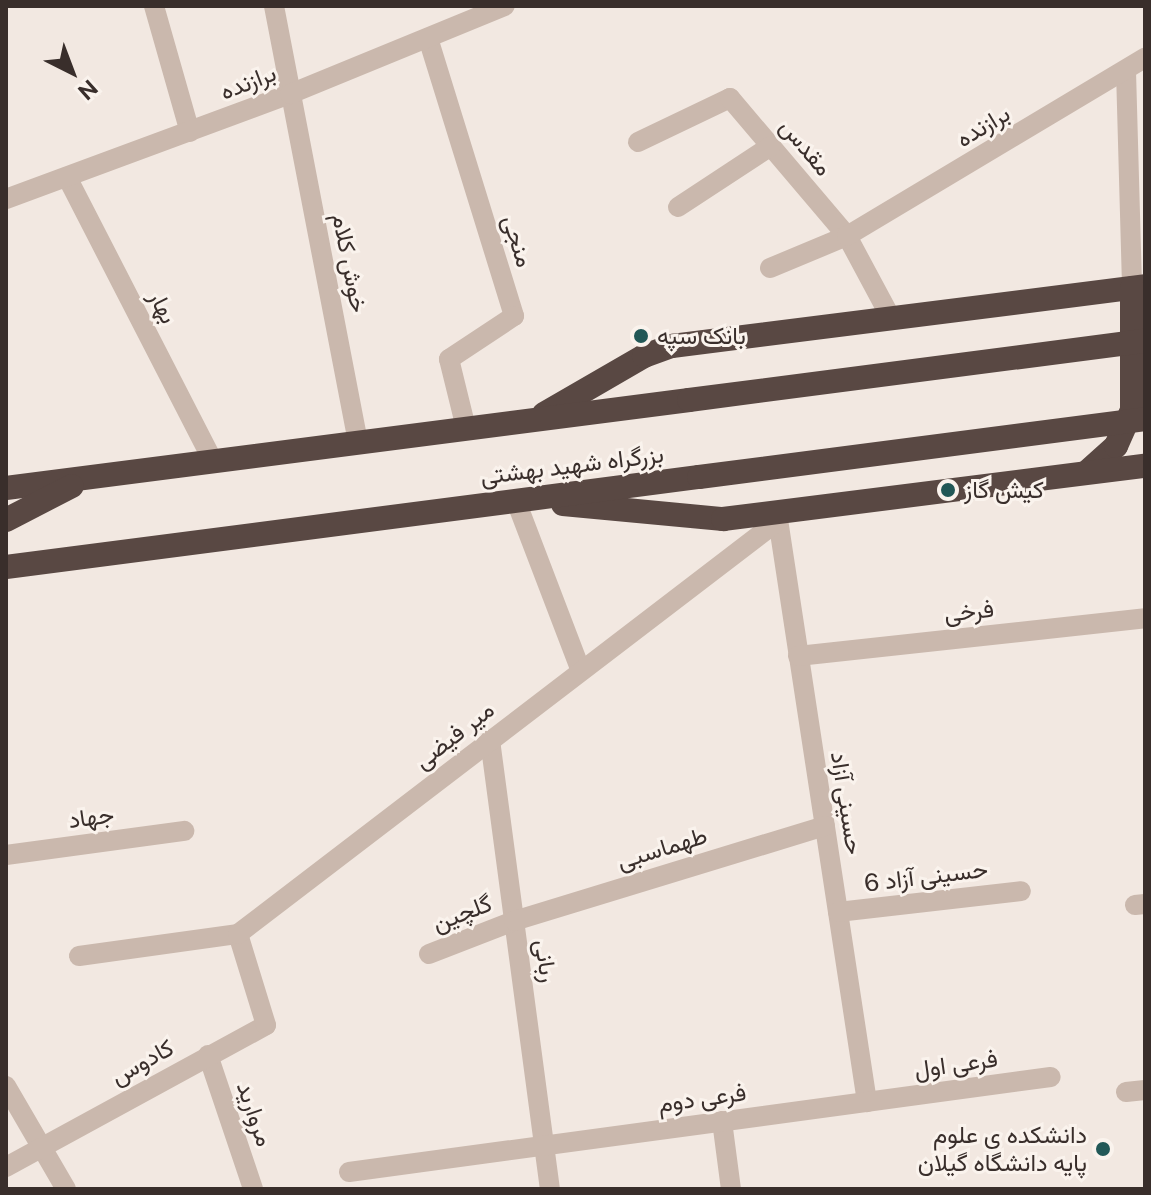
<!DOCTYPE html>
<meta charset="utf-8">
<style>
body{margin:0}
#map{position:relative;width:1151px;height:1195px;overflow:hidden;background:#f2e8e1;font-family:"Public Sans",Vazirmatn,sans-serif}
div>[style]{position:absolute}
.minor>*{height:20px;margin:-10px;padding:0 10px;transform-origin:10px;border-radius:10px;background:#cab8ad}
.highway>*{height:24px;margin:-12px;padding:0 12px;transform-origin:12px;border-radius:12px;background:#594843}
.highway-bridge>*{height:24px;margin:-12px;padding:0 12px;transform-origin:12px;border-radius:12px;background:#594843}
.dots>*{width:22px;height:22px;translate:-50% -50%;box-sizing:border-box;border:4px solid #faf3ed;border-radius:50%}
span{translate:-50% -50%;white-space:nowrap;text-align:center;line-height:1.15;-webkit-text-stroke:6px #faf3ed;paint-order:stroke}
.street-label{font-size:24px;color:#392e2b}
.poi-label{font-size:24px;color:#392e2b}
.left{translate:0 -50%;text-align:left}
.right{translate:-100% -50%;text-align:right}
.frame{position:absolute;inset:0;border:8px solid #392e2b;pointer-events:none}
.north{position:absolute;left:32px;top:32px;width:80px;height:80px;-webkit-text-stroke:6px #faf3ed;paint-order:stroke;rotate:138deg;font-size:22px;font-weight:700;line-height:32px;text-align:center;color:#392e2b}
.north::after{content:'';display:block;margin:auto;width:28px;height:36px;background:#392e2b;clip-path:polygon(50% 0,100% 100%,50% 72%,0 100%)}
</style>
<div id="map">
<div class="minor">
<div style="left:154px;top:6px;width:131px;rotate:74.1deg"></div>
<div style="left:274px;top:6px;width:445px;rotate:79.1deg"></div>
<div style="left:428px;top:38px;width:291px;rotate:72.8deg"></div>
<div style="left:514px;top:316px;width:78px;rotate:146.5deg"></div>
<div style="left:449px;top:359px;width:71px;rotate:76.2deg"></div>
<div style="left:1126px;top:71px;width:217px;rotate:88.4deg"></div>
<div style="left:638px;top:142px;width:102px;rotate:-25.6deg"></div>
<div style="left:730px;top:98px;width:181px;rotate:49.7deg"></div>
<div style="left:847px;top:236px;width:93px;rotate:61.8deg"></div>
<div style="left:67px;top:177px;width:319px;rotate:62.8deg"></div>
<div style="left:6px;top:199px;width:303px;rotate:-20.3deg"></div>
<div style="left:290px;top:94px;width:232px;rotate:-22.3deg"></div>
<div style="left:678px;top:207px;width:111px;rotate:-33.3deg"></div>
<div style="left:770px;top:268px;width:83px;rotate:-22.6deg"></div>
<div style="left:847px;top:236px;width:347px;rotate:-30.9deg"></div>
<div style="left:516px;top:501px;width:182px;rotate:69.1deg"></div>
<div style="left:777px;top:513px;width:596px;rotate:81.31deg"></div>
<div style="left:798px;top:656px;width:349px;rotate:-6.2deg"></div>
<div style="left:490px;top:740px;width:453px;rotate:82.4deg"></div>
<div style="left:6px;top:855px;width:180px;rotate:-7.7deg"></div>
<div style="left:1135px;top:905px;width:10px;rotate:-6deg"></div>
<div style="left:838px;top:912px;width:184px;rotate:-6.5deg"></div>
<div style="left:429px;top:954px;width:91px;rotate:-21.2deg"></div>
<div style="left:514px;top:921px;width:325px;rotate:-17deg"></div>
<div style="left:79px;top:956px;width:161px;rotate:-7.9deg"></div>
<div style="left:208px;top:1055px;width:141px;rotate:71.4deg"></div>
<div style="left:6px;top:1086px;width:119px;rotate:59.8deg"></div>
<div style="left:1126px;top:1092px;width:19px;rotate:-6deg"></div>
<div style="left:722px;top:1121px;width:69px;rotate:82.5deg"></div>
<div style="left:6px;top:1167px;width:296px;rotate:-28.6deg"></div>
<div style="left:266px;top:1025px;width:95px;rotate:-107.1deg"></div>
<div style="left:238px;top:934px;width:680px;rotate:-37.41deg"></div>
<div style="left:349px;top:1172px;width:708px;rotate:-7.71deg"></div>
</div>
<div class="highway">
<div style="left:544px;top:414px;width:116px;rotate:-30.1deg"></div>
<div style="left:644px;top:356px;width:30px;rotate:-20deg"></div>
<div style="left:672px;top:346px;width:477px;rotate:-7.2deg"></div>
<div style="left:1087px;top:472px;width:39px;rotate:-42deg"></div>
<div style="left:1116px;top:446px;width:39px;rotate:-66deg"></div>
<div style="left:1132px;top:410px;width:122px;rotate:-90deg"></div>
<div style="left:6px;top:488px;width:689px;rotate:-7.34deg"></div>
<div style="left:563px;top:504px;width:161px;rotate:5.4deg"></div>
<div style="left:723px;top:519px;width:425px;rotate:-7.2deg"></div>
<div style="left:6px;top:520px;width:74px;rotate:-27.3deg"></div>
<div style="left:6px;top:567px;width:699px;rotate:-7.4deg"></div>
</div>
<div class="highway-bridge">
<div style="left:689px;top:400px;width:460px;rotate:-7.4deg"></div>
<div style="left:699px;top:477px;width:450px;rotate:-7.4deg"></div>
</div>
<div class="dots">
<div style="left:641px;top:336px;background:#225857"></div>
<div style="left:948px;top:490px;background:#225857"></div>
<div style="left:1103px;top:1149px;background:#225857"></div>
</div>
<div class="street-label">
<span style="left:248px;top:82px;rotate:-21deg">برازنده</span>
<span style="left:983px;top:126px;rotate:-31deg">برازنده</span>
<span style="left:806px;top:147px;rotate:50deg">مقدس</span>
<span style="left:518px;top:241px;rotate:73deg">منجی</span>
<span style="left:350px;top:263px;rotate:79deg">خوش کلام</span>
<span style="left:163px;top:307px;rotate:63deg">بهار</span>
<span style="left:572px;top:465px;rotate:-7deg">بزرگراه شهید بهشتی</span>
<span style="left:969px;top:611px;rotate:-6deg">فرخی</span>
<span style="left:454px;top:735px;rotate:-38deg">میر فیضی</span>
<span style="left:847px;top:803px;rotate:81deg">حسینی آزاد</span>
<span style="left:91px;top:817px;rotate:-8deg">جهاد</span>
<span style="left:662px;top:848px;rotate:-17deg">طهماسبی</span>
<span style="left:926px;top:876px;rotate:-7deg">حسینی آزاد 6</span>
<span style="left:462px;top:913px;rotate:-21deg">گلچین</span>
<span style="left:546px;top:961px;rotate:82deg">ربانی</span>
<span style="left:142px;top:1062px;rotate:-29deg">کادوس</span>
<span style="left:956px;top:1064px;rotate:-8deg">فرعی اول</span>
<span style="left:702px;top:1098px;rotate:-8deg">فرعی دوم</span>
<span style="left:255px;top:1114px;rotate:71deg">مروارید</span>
</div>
<div class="poi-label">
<span class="left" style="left:657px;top:336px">بانک سپه</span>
<span class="left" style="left:964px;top:490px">كيش گاز</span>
<span class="right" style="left:1087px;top:1149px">دانشکده ی علوم<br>پایه دانشگاه گیلان</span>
</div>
<div class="frame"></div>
<div class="north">N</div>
</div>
